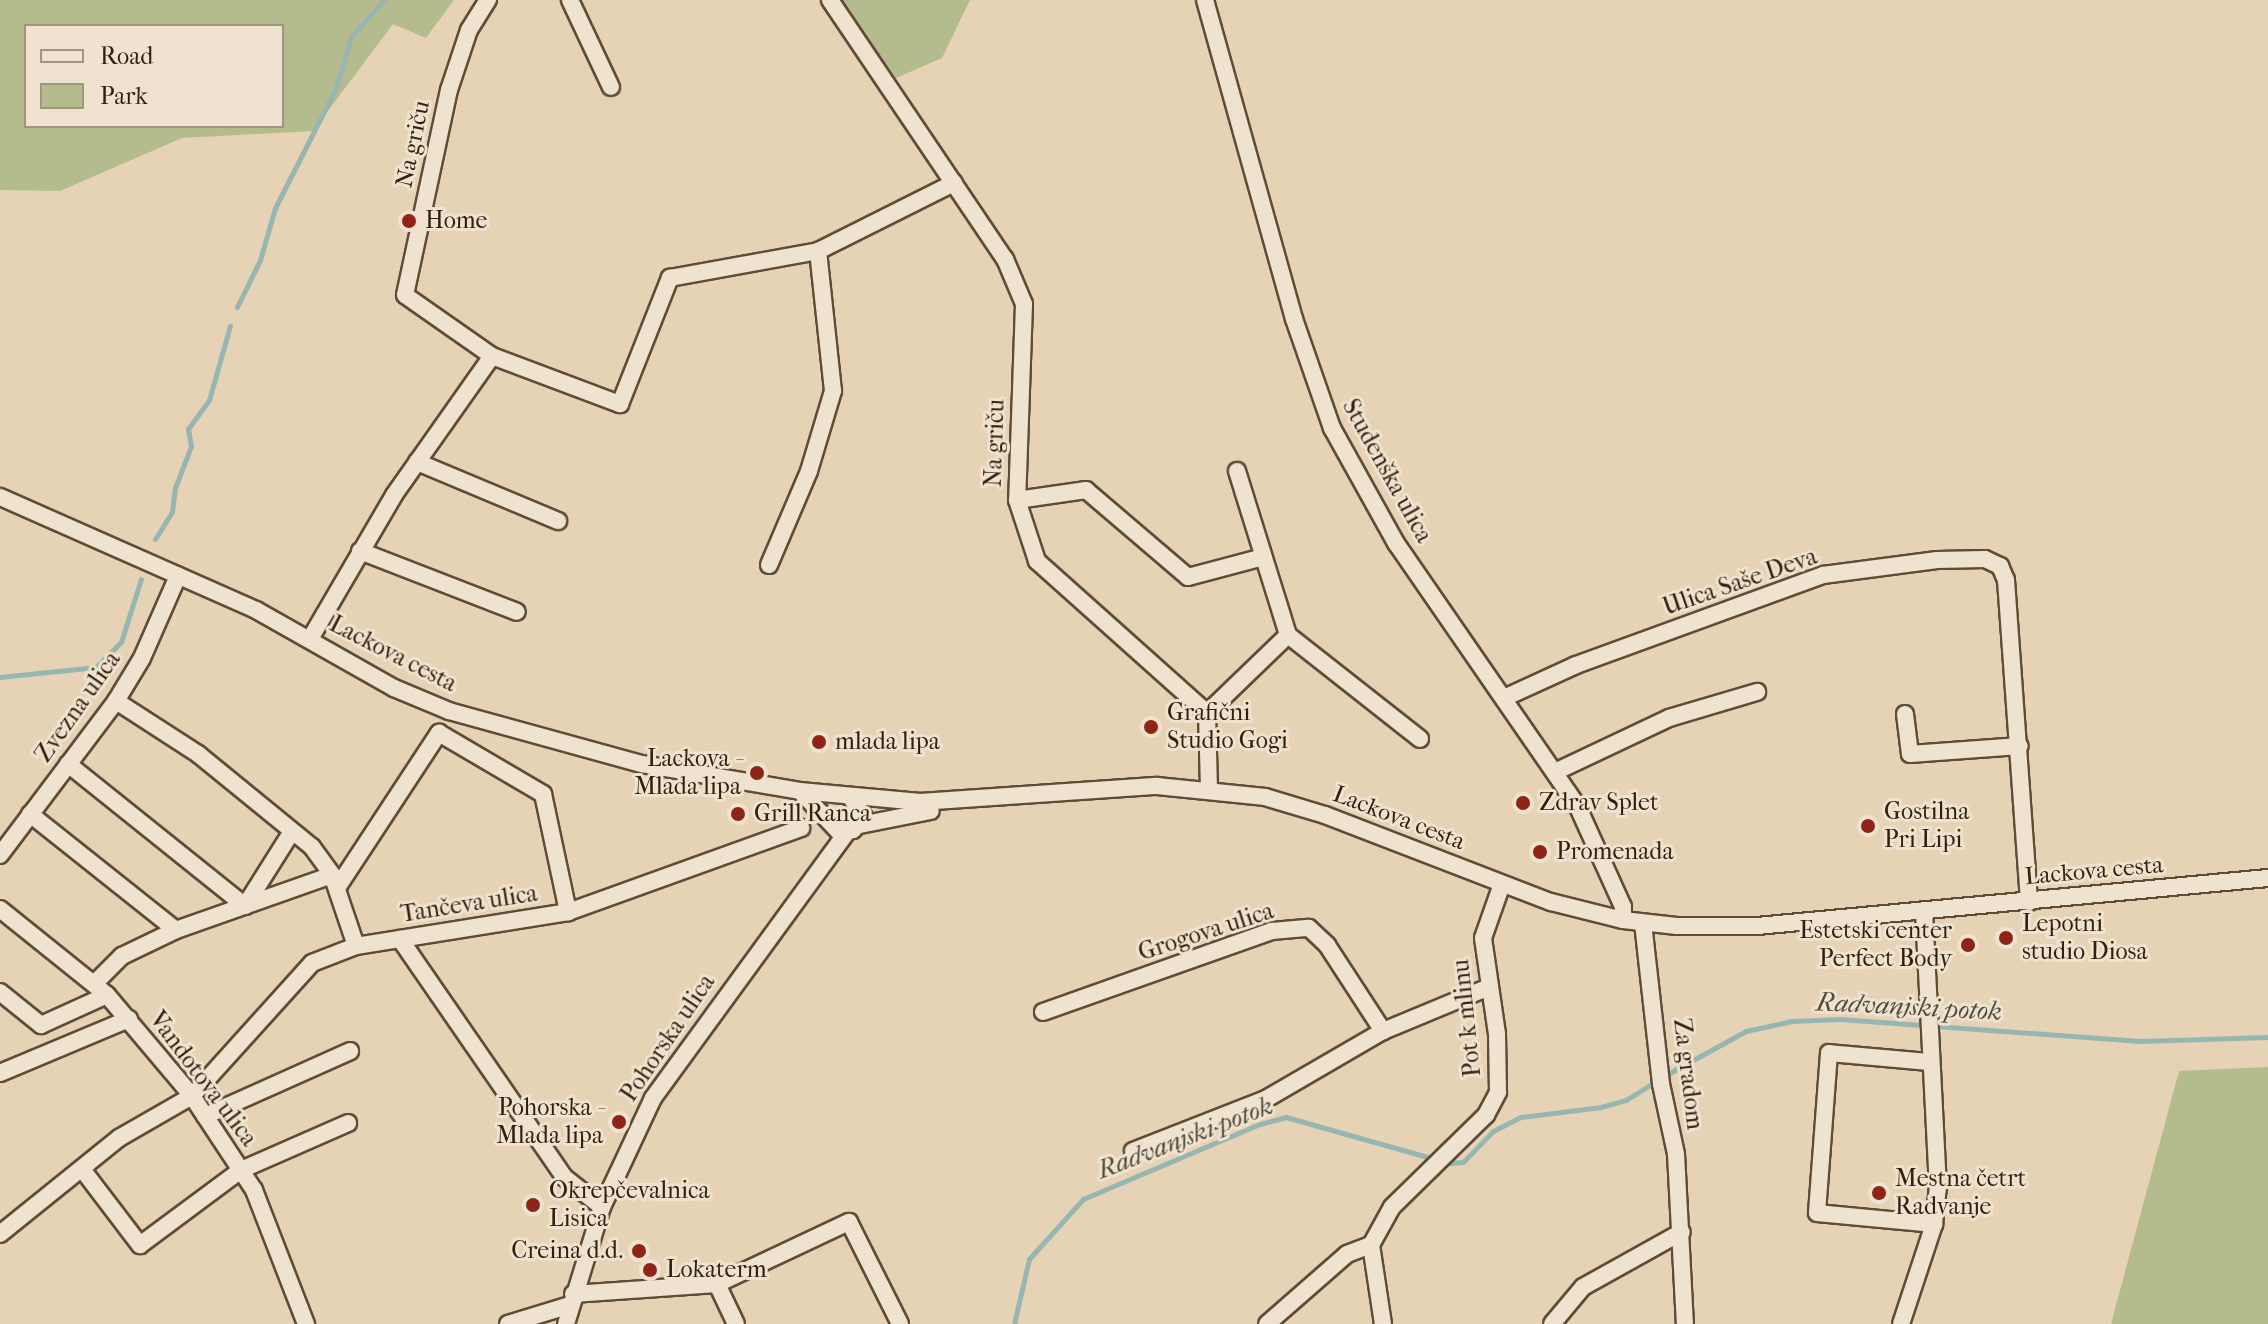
<!DOCTYPE html>
<meta charset="utf-8">
<style>
body{margin:0}
#map{position:relative;width:2268px;height:1324px;overflow:hidden;background:#e6d2b4;font-family:"IM FELL French Canon",serif}
div>[style]{position:absolute}
.green>*{inset:0;background:#b4bc8d}
.stream>*{height:5px;margin:-2.5px;padding:0 2.5px;transform-origin:2.5px;border-radius:2.5px;background:#97b6b2}
.roads{filter:drop-shadow(2px 0 #5f4c37) drop-shadow(-2px 0 #5f4c37) drop-shadow(0 2px #5f4c37) drop-shadow(0 -2px #5f4c37)}
.minor>*{height:16px;margin:-8px;padding:0 8px;transform-origin:8px;border-radius:8px;background:#efe2ce}
.dots>*{width:22px;height:22px;translate:-50% -50%;box-sizing:border-box;border:4px solid #efe2ce;border-radius:50%}
span{translate:-50% -50%;white-space:nowrap;text-align:center;line-height:1.15;-webkit-text-stroke:6px #efe2ce;paint-order:stroke}
.street-label{font-size:24px;color:#321f0d}
.poi-label{font-size:24px;color:#321f0d}
.left{translate:0 -50%;text-align:left}
.right{translate:-100% -50%;text-align:right}
.water-label{font-size:26px;color:#504c3f;font-style:italic}
.legend{position:absolute;left:24px;top:24px;width:260px;height:104px;box-sizing:border-box;background:#efe2ce;border:2px solid #a39481;margin:0;padding:10px 14px;list-style:none;font-size:24px;color:#321f0d}
.legend li{display:flex;align-items:center;gap:16px;height:40px}
.legend b{width:40px;border:2px solid #a39481}
</style>
<div id="map">
<div class="green">
<div style="clip-path:polygon(evenodd,0 0,454px 0,426px 38px,393px 24px,313px 131px,182px 138px,60px 191px,0 190px,0 0,26px 26px,282px 26px,282px 126px,26px 126px,26px 26px)"></div>
<div style="clip-path:polygon(837px 0,970px 0,942px 58px,896px 78px)"></div>
<div style="clip-path:polygon(2268px 1067px,2268px 1324px,2111px 1324px,2179px 1071px)"></div>
</div>
<div class="stream">
<div style="left:237px;top:307px;width:52px;rotate:-63.9deg"></div>
<div style="left:260px;top:260px;width:54px;rotate:-73.9deg"></div>
<div style="left:275px;top:208px;width:135px;rotate:-63.1deg"></div>
<div style="left:336px;top:88px;width:53px;rotate:-73.6deg"></div>
<div style="left:351px;top:37px;width:50px;rotate:-48.3deg"></div>
<div style="left:155px;top:539px;width:32px;rotate:-58deg"></div>
<div style="left:172px;top:512px;width:24px;rotate:-83deg"></div>
<div style="left:175px;top:488px;width:45px;rotate:-69.1deg"></div>
<div style="left:191px;top:446px;width:17px;rotate:-100deg"></div>
<div style="left:188px;top:429px;width:36px;rotate:-54deg"></div>
<div style="left:209px;top:400px;width:77px;rotate:-74.2deg"></div>
<div style="left:0;top:677px;width:97px;rotate:-5.9deg"></div>
<div style="left:96px;top:667px;width:35px;rotate:-45deg"></div>
<div style="left:121px;top:642px;width:66px;rotate:-72.4deg"></div>
<div style="left:1664px;top:1076px;width:94px;rotate:-28.8deg"></div>
<div style="left:1746px;top:1031px;width:47px;rotate:-12.3deg"></div>
<div style="left:1792px;top:1021px;width:48px;rotate:-2.4deg"></div>
<div style="left:1840px;top:1019px;width:301px;rotate:4.2deg"></div>
<div style="left:2140px;top:1041px;width:128px;rotate:-1.8deg"></div>
<div style="left:1014px;top:1324px;width:67px;rotate:-77deg"></div>
<div style="left:1029px;top:1259px;width:81px;rotate:-48deg"></div>
<div style="left:1083px;top:1199px;width:192px;rotate:-23deg"></div>
<div style="left:1260px;top:1124px;width:27px;rotate:-15deg"></div>
<div style="left:1286px;top:1117px;width:169px;rotate:15.8deg"></div>
<div style="left:1449px;top:1163px;width:14px;rotate:-4deg"></div>
<div style="left:1463px;top:1162px;width:43px;rotate:-45.9deg"></div>
<div style="left:1493px;top:1131px;width:31px;rotate:-27deg"></div>
<div style="left:1521px;top:1117px;width:81px;rotate:-7.1deg"></div>
<div style="left:1601px;top:1107px;width:26px;rotate:-16deg"></div>
<div style="left:1626px;top:1100px;width:36px;rotate:-32deg"></div>
</div>
<div class="roads">
<div class="minor">
<div style="left:570px;top:0;width:96px;rotate:64.8deg"></div>
<div style="left:830px;top:0;width:313px;rotate:56deg"></div>
<div style="left:1005px;top:259px;width:49px;rotate:67.1deg"></div>
<div style="left:1024px;top:304px;width:196px;rotate:92deg"></div>
<div style="left:1017px;top:500px;width:64px;rotate:71.8deg"></div>
<div style="left:1037px;top:561px;width:228px;rotate:41.8deg"></div>
<div style="left:1207px;top:713px;width:76px;rotate:88.5deg"></div>
<div style="left:1205px;top:0;width:331px;rotate:74.4deg"></div>
<div style="left:1294px;top:319px;width:115px;rotate:70.8deg"></div>
<div style="left:1332px;top:428px;width:132px;rotate:60.9deg"></div>
<div style="left:1396px;top:543px;width:318px;rotate:55.4deg"></div>
<div style="left:1577px;top:805px;width:112px;rotate:65.7deg"></div>
<div style="left:1623px;top:907px;width:13px;rotate:90deg"></div>
<div style="left:492px;top:356px;width:137px;rotate:20.6deg"></div>
<div style="left:620px;top:404px;width:136px;rotate:-68.4deg"></div>
<div style="left:670px;top:278px;width:150px;rotate:-10.3deg"></div>
<div style="left:818px;top:251px;width:152px;rotate:-26.6deg"></div>
<div style="left:417px;top:462px;width:153px;rotate:22.7deg"></div>
<div style="left:1237px;top:471px;width:172px;rotate:72.7deg"></div>
<div style="left:1288px;top:635px;width:168px;rotate:38.2deg"></div>
<div style="left:0;top:497px;width:280px;rotate:23.8deg"></div>
<div style="left:256px;top:610px;width:159px;rotate:29.5deg"></div>
<div style="left:394px;top:688px;width:60px;rotate:22.7deg"></div>
<div style="left:449px;top:711px;width:200px;rotate:15.4deg"></div>
<div style="left:642px;top:764px;width:160px;rotate:9.7deg"></div>
<div style="left:800px;top:791px;width:57px;rotate:46.4deg"></div>
<div style="left:839px;top:832px;width:14px;rotate:-8deg"></div>
<div style="left:853px;top:830px;width:17px;rotate:-50deg"></div>
<div style="left:864px;top:817px;width:23px;rotate:-124deg"></div>
<div style="left:1017px;top:500px;width:70px;rotate:-8.2deg"></div>
<div style="left:1086px;top:490px;width:134px;rotate:40.5deg"></div>
<div style="left:1188px;top:577px;width:78px;rotate:-14.9deg"></div>
<div style="left:360px;top:551px;width:168px;rotate:21.2deg"></div>
<div style="left:769px;top:565px;width:102px;rotate:-66.9deg"></div>
<div style="left:809px;top:471px;width:84px;rotate:-73.3deg"></div>
<div style="left:833px;top:391px;width:141px;rotate:-96.1deg"></div>
<div style="left:310px;top:639px;width:167px;rotate:-59.7deg"></div>
<div style="left:394px;top:495px;width:170px;rotate:-54.8deg"></div>
<div style="left:492px;top:356px;width:106px;rotate:-145deg"></div>
<div style="left:405px;top:295px;width:210px;rotate:-77.9deg"></div>
<div style="left:449px;top:90px;width:63px;rotate:-71.6deg"></div>
<div style="left:469px;top:30px;width:36px;rotate:-58deg"></div>
<div style="left:1504px;top:698px;width:79px;rotate:-24.6deg"></div>
<div style="left:1576px;top:665px;width:263px;rotate:-20deg"></div>
<div style="left:1823px;top:575px;width:115px;rotate:-7.5deg"></div>
<div style="left:1937px;top:560px;width:48px;rotate:-1.2deg"></div>
<div style="left:1985px;top:559px;width:17px;rotate:25deg"></div>
<div style="left:2000px;top:566px;width:15px;rotate:67deg"></div>
<div style="left:2006px;top:580px;width:323px;rotate:85.9deg"></div>
<div style="left:116px;top:701px;width:98px;rotate:32.9deg"></div>
<div style="left:198px;top:754px;width:147px;rotate:39.2deg"></div>
<div style="left:312px;top:847px;width:34px;rotate:54deg"></div>
<div style="left:332px;top:875px;width:75px;rotate:71.3deg"></div>
<div style="left:1207px;top:713px;width:112px;rotate:-43.9deg"></div>
<div style="left:1905px;top:714px;width:40px;rotate:82.9deg"></div>
<div style="left:1910px;top:754px;width:110px;rotate:-4.2deg"></div>
<div style="left:68px;top:764px;width:227px;rotate:38.7deg"></div>
<div style="left:245px;top:906px;width:86px;rotate:-57.8deg"></div>
<div style="left:1557px;top:771px;width:124px;rotate:-25.3deg"></div>
<div style="left:1669px;top:718px;width:92px;rotate:-16.5deg"></div>
<div style="left:800px;top:791px;width:121px;rotate:5.2deg"></div>
<div style="left:920px;top:802px;width:238px;rotate:-3.9deg"></div>
<div style="left:1157px;top:786px;width:109px;rotate:5.8deg"></div>
<div style="left:1265px;top:797px;width:63px;rotate:16.7deg"></div>
<div style="left:1325px;top:815px;width:242px;rotate:21.1deg"></div>
<div style="left:1551px;top:902px;width:74px;rotate:14deg"></div>
<div style="left:1623px;top:920px;width:54px;rotate:6.3deg"></div>
<div style="left:1677px;top:926px;width:80px"></div>
<div style="left:1757px;top:926px;width:513px;rotate:-5.37deg"></div>
<div style="left:30px;top:814px;width:186px;rotate:38.5deg"></div>
<div style="left:860px;top:825px;width:72px;rotate:-11.2deg"></div>
<div style="left:0;top:855px;width:193px;rotate:-53deg"></div>
<div style="left:116px;top:701px;width:50px;rotate:-58.8deg"></div>
<div style="left:142px;top:658px;width:90px;rotate:-66.3deg"></div>
<div style="left:337px;top:888px;width:186px;rotate:-56.7deg"></div>
<div style="left:439px;top:733px;width:121px;rotate:30.4deg"></div>
<div style="left:543px;top:794px;width:121px;rotate:78deg"></div>
<div style="left:0;top:909px;width:137px;rotate:38.8deg"></div>
<div style="left:107px;top:995px;width:132px;rotate:49.9deg"></div>
<div style="left:192px;top:1096px;width:113px;rotate:56.6deg"></div>
<div style="left:254px;top:1190px;width:144px;rotate:68.8deg"></div>
<div style="left:1643px;top:923px;width:162px;rotate:83.6deg"></div>
<div style="left:1661px;top:1084px;width:72px;rotate:77.9deg"></div>
<div style="left:1676px;top:1154px;width:170px;rotate:87deg"></div>
<div style="left:400px;top:939px;width:289px;rotate:55.4deg"></div>
<div style="left:564px;top:1177px;width:48px;rotate:38.3deg"></div>
<div style="left:94px;top:984px;width:40px;rotate:-45deg"></div>
<div style="left:122px;top:956px;width:60px;rotate:-25.7deg"></div>
<div style="left:176px;top:930px;width:165px;rotate:-19.4deg"></div>
<div style="left:0;top:992px;width:53px;rotate:38.8deg"></div>
<div style="left:41px;top:1025px;width:72px;rotate:-24.4deg"></div>
<div style="left:1043px;top:1012px;width:243px;rotate:-19.5deg"></div>
<div style="left:1272px;top:931px;width:37px;rotate:-5deg"></div>
<div style="left:1309px;top:928px;width:25px;rotate:43deg"></div>
<div style="left:1327px;top:945px;width:103px;rotate:56.9deg"></div>
<div style="left:1929px;top:1062px;width:100px;rotate:-174.9deg"></div>
<div style="left:1829px;top:1053px;width:160px;rotate:94.3deg"></div>
<div style="left:1817px;top:1213px;width:118px;rotate:5.4deg"></div>
<div style="left:0;top:1073px;width:140px;rotate:-22.7deg"></div>
<div style="left:205px;top:1116px;width:159px;rotate:-24.1deg"></div>
<div style="left:1133px;top:1151px;width:143px;rotate:-21.4deg"></div>
<div style="left:1266px;top:1099px;width:135px;rotate:-30.2deg"></div>
<div style="left:1383px;top:1031px;width:113px;rotate:-22.5deg"></div>
<div style="left:82px;top:1169px;width:96px;rotate:52.7deg"></div>
<div style="left:140px;top:1245px;width:126px;rotate:-36.6deg"></div>
<div style="left:241px;top:1170px;width:117px;rotate:-23.7deg"></div>
<div style="left:0;top:1234px;width:153px;rotate:-38.9deg"></div>
<div style="left:119px;top:1138px;width:84px;rotate:-29.9deg"></div>
<div style="left:192px;top:1096px;width:179px;rotate:-47.9deg"></div>
<div style="left:312px;top:963px;width:47px;rotate:-21.1deg"></div>
<div style="left:356px;top:946px;width:215px;rotate:-9.1deg"></div>
<div style="left:568px;top:912px;width:248px;rotate:-19.8deg"></div>
<div style="left:717px;top:1284px;width:44px;rotate:64.6deg"></div>
<div style="left:573px;top:1294px;width:144px;rotate:-4deg"></div>
<div style="left:717px;top:1284px;width:146px;rotate:-25.2deg"></div>
<div style="left:849px;top:1222px;width:114px;rotate:63.4deg"></div>
<div style="left:508px;top:1324px;width:65px;rotate:-17deg"></div>
<div style="left:566px;top:1324px;width:122px;rotate:-72.9deg"></div>
<div style="left:602px;top:1207px;width:120px;rotate:-64.9deg"></div>
<div style="left:653px;top:1098px;width:328px;rotate:-53.9deg"></div>
<div style="left:1267px;top:1324px;width:106px;rotate:-41.2deg"></div>
<div style="left:1347px;top:1254px;width:26px;rotate:-21deg"></div>
<div style="left:1383px;top:1324px;width:80px;rotate:-98.6deg"></div>
<div style="left:1371px;top:1245px;width:43px;rotate:-61.1deg"></div>
<div style="left:1392px;top:1207px;width:132px;rotate:-44.4deg"></div>
<div style="left:1486px;top:1115px;width:26px;rotate:-62deg"></div>
<div style="left:1498px;top:1092px;width:58px;rotate:-91deg"></div>
<div style="left:1497px;top:1034px;width:97px;rotate:-98.3deg"></div>
<div style="left:1483px;top:938px;width:57px;rotate:-70.6deg"></div>
<div style="left:1552px;top:1324px;width:48px;rotate:-50deg"></div>
<div style="left:1583px;top:1287px;width:113px;rotate:-29.1deg"></div>
<div style="left:1901px;top:1324px;width:105px;rotate:-71.7deg"></div>
<div style="left:1934px;top:1224px;width:36px;rotate:-84deg"></div>
<div style="left:1938px;top:1188px;width:277px;rotate:-92.9deg"></div>
</div>
</div>
<div class="dots">
<div style="left:409px;top:221px;background:#8f2418"></div>
<div style="left:1151px;top:727px;background:#8f2418"></div>
<div style="left:819px;top:742px;background:#8f2418"></div>
<div style="left:757px;top:773px;background:#8f2418"></div>
<div style="left:1523px;top:803px;background:#8f2418"></div>
<div style="left:738px;top:814px;background:#8f2418"></div>
<div style="left:1868px;top:826px;background:#8f2418"></div>
<div style="left:1540px;top:852px;background:#8f2418"></div>
<div style="left:2006px;top:938px;background:#8f2418"></div>
<div style="left:1968px;top:945px;background:#8f2418"></div>
<div style="left:619px;top:1122px;background:#8f2418"></div>
<div style="left:1879px;top:1193px;background:#8f2418"></div>
<div style="left:533px;top:1205px;background:#8f2418"></div>
<div style="left:639px;top:1251px;background:#8f2418"></div>
<div style="left:650px;top:1270px;background:#8f2418"></div>
</div>
<div class="street-label">
<span style="left:413px;top:144px;rotate:-78deg">Na griču</span>
<span style="left:995px;top:443px;rotate:-88deg">Na griču</span>
<span style="left:1387px;top:471px;rotate:61deg">Studenška ulica</span>
<span style="left:1740px;top:582px;rotate:-19deg">Ulica Saše Deva</span>
<span style="left:393px;top:654px;rotate:27deg">Lackova cesta</span>
<span style="left:78px;top:707px;rotate:-55deg">Zvezna ulica</span>
<span style="left:1399px;top:818px;rotate:21deg">Lackova cesta</span>
<span style="left:2094px;top:871px;rotate:-5deg">Lackova cesta</span>
<span style="left:469px;top:904px;rotate:-9deg">Tančeva ulica</span>
<span style="left:1206px;top:932px;rotate:-18deg">Grogova ulica</span>
<span style="left:1467px;top:1018px;rotate:-96deg">Pot k mlinu</span>
<span style="left:668px;top:1038px;rotate:-56deg">Pohorska ulica</span>
<span style="left:1688px;top:1074px;rotate:83deg">Za gradom</span>
<span style="left:203px;top:1079px;rotate:53deg">Vandotova ulica</span>
</div>
<div class="poi-label">
<span class="left" style="left:425px;top:221px">Home</span>
<span class="left" style="left:1167px;top:727px">Grafični<br>Studio Gogi</span>
<span class="left" style="left:835px;top:742px">mlada lipa</span>
<span class="right" style="left:741px;top:773px">Lackova -<br>Mlada lipa</span>
<span class="left" style="left:1539px;top:803px">Zdrav Splet</span>
<span class="left" style="left:1884px;top:826px">Gostilna<br>Pri Lipi</span>
<span class="left" style="left:754px;top:814px">Grill Ranca</span>
<span class="left" style="left:1556px;top:852px">Promenada</span>
<span class="left" style="left:2022px;top:938px">Lepotni<br>studio Diosa</span>
<span class="right" style="left:1952px;top:945px">Estetski center<br>Perfect Body</span>
<span class="right" style="left:603px;top:1122px">Pohorska -<br>Mlada lipa</span>
<span class="left" style="left:1895px;top:1193px">Mestna četrt<br>Radvanje</span>
<span class="left" style="left:549px;top:1205px">Okrepčevalnica<br>Lisica</span>
<span class="right" style="left:623px;top:1251px">Creina d.d.</span>
<span class="left" style="left:666px;top:1270px">Lokaterm</span>
</div>
<div class="water-label">
<span style="left:1909px;top:1007px;rotate:3deg">Radvanjski potok</span>
<span style="left:1185px;top:1138px;rotate:-21deg">Radvanjski potok</span>
</div>
<ul class="legend">
<li><b style="height:10px;background:#efe2ce"></b>Road</li>
<li><b style="height:22px;background:#b4bc8d"></b>Park</li>
</ul>
</div>
